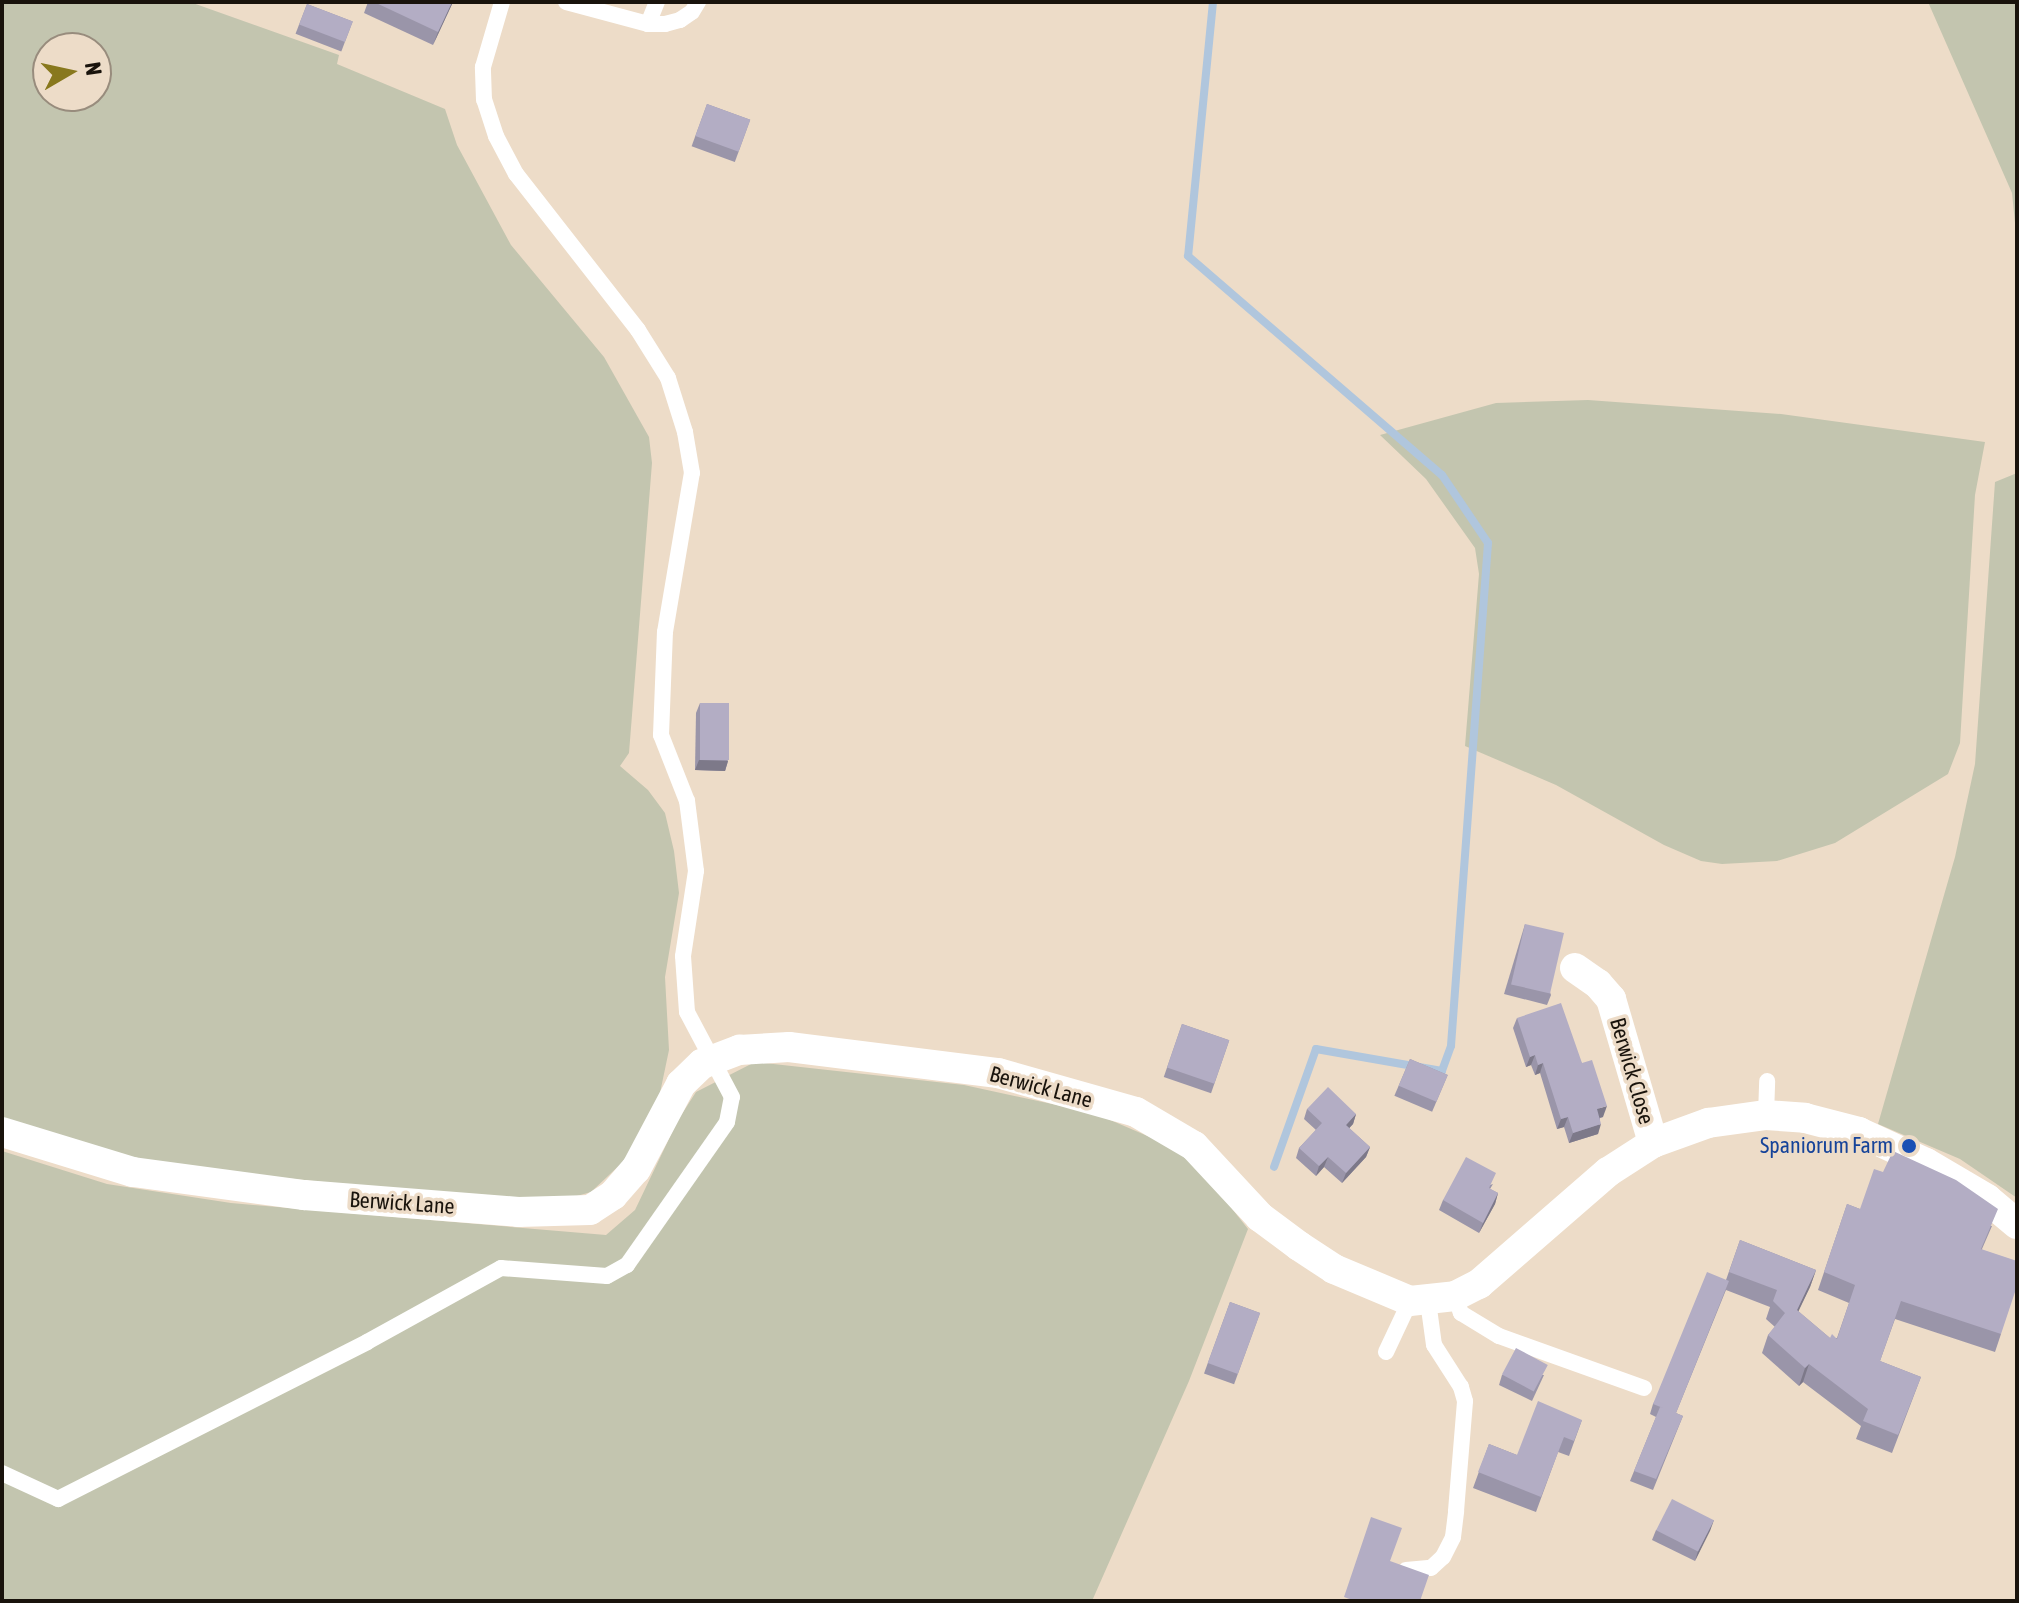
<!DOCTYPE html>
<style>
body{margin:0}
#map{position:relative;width:2019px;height:1603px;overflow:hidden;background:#eddcc8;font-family:"Asap Condensed",sans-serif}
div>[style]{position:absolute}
.green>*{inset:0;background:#c3c5af}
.stream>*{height:8px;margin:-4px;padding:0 4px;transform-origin:4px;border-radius:4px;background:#b0c6dd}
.service>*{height:16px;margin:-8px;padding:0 8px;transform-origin:8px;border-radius:8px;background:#fff}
.minor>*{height:30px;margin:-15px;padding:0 15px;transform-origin:15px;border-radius:15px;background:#fff}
.wall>*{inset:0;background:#9a95a9;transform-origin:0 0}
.shaded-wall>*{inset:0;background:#7d7989}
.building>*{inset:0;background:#b3adc4;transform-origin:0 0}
.dots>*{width:22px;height:22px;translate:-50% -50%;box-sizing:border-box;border:4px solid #eddcc8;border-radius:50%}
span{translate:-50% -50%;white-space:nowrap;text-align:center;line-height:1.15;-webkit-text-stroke:7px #eddcc8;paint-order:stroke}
.street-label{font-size:22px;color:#19130c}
.transit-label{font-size:22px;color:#164399}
.right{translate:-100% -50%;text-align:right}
.frame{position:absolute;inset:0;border:4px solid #19130c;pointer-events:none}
.north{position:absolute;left:32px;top:32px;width:80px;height:80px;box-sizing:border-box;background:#eddcc8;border:2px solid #988c7d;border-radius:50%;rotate:81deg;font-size:22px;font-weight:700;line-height:32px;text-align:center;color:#19130c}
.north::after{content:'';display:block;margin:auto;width:28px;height:36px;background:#88781d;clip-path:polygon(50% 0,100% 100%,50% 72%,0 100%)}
</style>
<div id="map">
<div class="green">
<div style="clip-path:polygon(evenodd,2px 2px,190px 2px,339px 55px,337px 64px,445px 109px,457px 145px,511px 245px,604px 357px,649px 437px,652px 463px,629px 753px,620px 766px,648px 790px,665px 813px,674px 851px,679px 893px,665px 977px,669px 1050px,660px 1093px,625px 1160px,591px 1192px,545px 1205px,275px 1177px,136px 1160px,2px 1119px,2px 2px,48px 48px,96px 48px,96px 96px,48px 96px,48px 48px)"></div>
<div style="clip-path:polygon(1928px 2px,2017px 2px,2017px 243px,2012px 193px)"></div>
<div style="clip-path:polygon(1588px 400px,1781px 414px,1985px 442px,1975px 495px,1960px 743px,1948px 774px,1835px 843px,1777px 861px,1722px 864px,1701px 861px,1664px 845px,1556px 785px,1465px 746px,1479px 574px,1475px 548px,1426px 479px,1380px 435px,1496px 403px)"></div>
<div style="clip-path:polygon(2017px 473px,2017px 1198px,1960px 1159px,1878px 1124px,1955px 857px,1975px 764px,1995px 482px)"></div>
<div style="clip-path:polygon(755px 1062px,964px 1085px,1094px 1113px,1173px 1147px,1207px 1177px,1248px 1229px,1189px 1381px,1092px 1601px,2px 1601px,2px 1151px,107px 1184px,231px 1203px,606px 1235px,635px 1210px,678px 1120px,696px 1092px)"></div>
</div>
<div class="stream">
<div style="left:1213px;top:2px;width:255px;rotate:95.6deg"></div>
<div style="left:1188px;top:256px;width:335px;rotate:40.8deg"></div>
<div style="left:1442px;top:475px;width:82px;rotate:55.9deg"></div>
<div style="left:1488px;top:543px;width:504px;rotate:94.21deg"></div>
<div style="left:1451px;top:1046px;width:27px;rotate:110deg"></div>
<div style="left:1442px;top:1071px;width:128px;rotate:-170.1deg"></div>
<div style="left:1316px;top:1049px;width:125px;rotate:109.6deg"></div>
</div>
<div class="service">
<div style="left:566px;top:2px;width:85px;rotate:15deg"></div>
<div style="left:648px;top:24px;width:17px"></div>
<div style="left:665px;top:24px;width:16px;rotate:-15deg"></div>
<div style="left:680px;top:20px;width:14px;rotate:-34deg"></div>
<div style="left:692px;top:12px;width:12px;rotate:-59deg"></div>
<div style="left:648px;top:24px;width:24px;rotate:-68deg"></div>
<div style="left:1766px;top:1115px;width:34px;rotate:-88deg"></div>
<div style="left:1455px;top:1296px;width:18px;rotate:71deg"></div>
<div style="left:1461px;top:1313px;width:44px;rotate:31.2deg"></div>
<div style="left:1499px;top:1336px;width:154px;rotate:19.7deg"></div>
<div style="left:1386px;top:1352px;width:56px;rotate:-64.8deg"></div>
<div style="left:2px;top:1473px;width:62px;rotate:24.9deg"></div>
<div style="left:58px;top:1499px;width:347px;rotate:-26.9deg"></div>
<div style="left:367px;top:1342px;width:153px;rotate:-28.9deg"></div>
<div style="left:501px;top:1268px;width:106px;rotate:4.3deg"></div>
<div style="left:607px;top:1276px;width:23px;rotate:-29deg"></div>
<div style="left:627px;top:1265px;width:174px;rotate:-55deg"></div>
<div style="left:727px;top:1122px;width:25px;rotate:-79deg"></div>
<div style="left:732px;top:1097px;width:96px;rotate:-117.9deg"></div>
<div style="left:687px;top:1012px;width:56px;rotate:-94.1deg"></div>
<div style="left:683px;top:956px;width:86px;rotate:-81.3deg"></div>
<div style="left:696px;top:871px;width:71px;rotate:-97.3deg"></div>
<div style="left:687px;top:801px;width:71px;rotate:-111.5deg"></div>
<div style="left:661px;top:735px;width:103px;rotate:-87.8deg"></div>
<div style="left:665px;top:632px;width:161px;rotate:-80.4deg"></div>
<div style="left:692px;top:473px;width:42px;rotate:-99.7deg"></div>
<div style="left:685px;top:432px;width:57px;rotate:-107.5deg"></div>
<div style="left:668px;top:378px;width:57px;rotate:-122deg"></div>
<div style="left:638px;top:330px;width:198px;rotate:-128deg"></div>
<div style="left:516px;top:174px;width:43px;rotate:-117.8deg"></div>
<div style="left:496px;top:136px;width:38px;rotate:-108deg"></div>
<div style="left:484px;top:100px;width:33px;rotate:-92deg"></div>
<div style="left:483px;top:67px;width:68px;rotate:-73.7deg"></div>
<div style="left:1406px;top:1570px;width:25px;rotate:-5deg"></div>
<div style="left:1431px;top:1568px;width:16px;rotate:-43deg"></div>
<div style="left:1443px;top:1557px;width:22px;rotate:-63deg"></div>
<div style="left:1453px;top:1537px;width:26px;rotate:-83deg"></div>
<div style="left:1456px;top:1511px;width:110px;rotate:-85.3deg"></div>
<div style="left:1465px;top:1401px;width:15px;rotate:-106deg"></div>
<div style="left:1461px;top:1387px;width:50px;rotate:-122.7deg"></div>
<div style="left:1434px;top:1345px;width:44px;rotate:-97.8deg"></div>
</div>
<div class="minor">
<div style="left:1575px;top:968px;width:28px;rotate:35deg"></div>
<div style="left:1598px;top:984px;width:20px;rotate:49deg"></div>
<div style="left:1611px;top:999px;width:150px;rotate:73.7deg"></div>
<div style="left:2px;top:1132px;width:137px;rotate:17deg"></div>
<div style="left:133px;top:1172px;width:173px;rotate:7.7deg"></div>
<div style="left:304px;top:1195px;width:215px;rotate:4.5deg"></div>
<div style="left:518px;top:1212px;width:72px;rotate:-1.6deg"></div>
<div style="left:590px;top:1210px;width:27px;rotate:-33deg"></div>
<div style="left:613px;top:1195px;width:35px;rotate:-49deg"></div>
<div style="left:636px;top:1169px;width:96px;rotate:-62.1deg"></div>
<div style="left:681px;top:1084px;width:29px;rotate:-44deg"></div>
<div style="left:702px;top:1064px;width:40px;rotate:-21deg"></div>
<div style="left:739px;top:1050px;width:50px;rotate:-3.4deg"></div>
<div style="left:789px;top:1047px;width:211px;rotate:7.1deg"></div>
<div style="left:998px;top:1073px;width:143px;rotate:15.8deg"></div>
<div style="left:1136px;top:1112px;width:67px;rotate:30.4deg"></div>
<div style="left:1194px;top:1146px;width:97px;rotate:47.1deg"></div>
<div style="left:1260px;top:1217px;width:49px;rotate:36.6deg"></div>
<div style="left:1299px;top:1246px;width:42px;rotate:33.3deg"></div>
<div style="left:1334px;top:1269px;width:82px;rotate:22.8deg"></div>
<div style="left:1410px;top:1301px;width:45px;rotate:-6.3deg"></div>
<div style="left:1455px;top:1296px;width:27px;rotate:-27deg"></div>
<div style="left:1479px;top:1284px;width:171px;rotate:-41deg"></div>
<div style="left:1608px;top:1172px;width:54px;rotate:-32.8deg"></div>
<div style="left:1653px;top:1143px;width:59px;rotate:-20deg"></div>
<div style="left:1708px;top:1123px;width:59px;rotate:-7.9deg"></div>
<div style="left:1766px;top:1115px;width:39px;rotate:4deg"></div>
<div style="left:1805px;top:1118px;width:56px;rotate:14.5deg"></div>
<div style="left:1859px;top:1132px;width:74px;rotate:24.8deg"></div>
<div style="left:1926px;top:1163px;width:71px;rotate:30.5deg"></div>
<div style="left:1987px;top:1199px;width:39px;rotate:40deg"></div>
</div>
<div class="wall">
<div style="clip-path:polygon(368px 2px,453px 2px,433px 45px,364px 13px)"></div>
<div style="left:307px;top:4px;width:49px;height:32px;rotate:21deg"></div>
<div style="left:707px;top:104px;width:46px;height:45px;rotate:20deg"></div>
<div style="clip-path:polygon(700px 703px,728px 761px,725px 771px,695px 770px,696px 713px)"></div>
<div style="clip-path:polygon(1525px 924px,1551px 995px,1547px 1005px,1504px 994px)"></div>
<div style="clip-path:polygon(1517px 1018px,1582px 1063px,1603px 1117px,1600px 1118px,1598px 1134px,1569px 1143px,1564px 1127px,1557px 1129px,1540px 1073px,1535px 1075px,1531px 1065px,1526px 1067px,1513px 1028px)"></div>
<div style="left:1182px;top:1024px;width:50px;height:56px;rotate:19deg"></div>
<div style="left:1410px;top:1059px;width:41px;height:40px;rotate:23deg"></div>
<div style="clip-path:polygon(1307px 1109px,1356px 1114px,1353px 1124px,1349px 1128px,1370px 1147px,1366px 1157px,1342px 1183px,1324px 1167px,1316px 1176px,1296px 1158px,1299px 1148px,1316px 1130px,1304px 1119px)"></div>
<div style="clip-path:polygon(1493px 1184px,1490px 1189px,1498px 1193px,1495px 1204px,1479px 1233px,1439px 1210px,1443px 1200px)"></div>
<div style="clip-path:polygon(1847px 1204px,1860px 1209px,1992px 1226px,1982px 1249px,2001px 1334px,1995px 1352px,1895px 1319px,1880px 1361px,1921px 1377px,1892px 1453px,1856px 1439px,1861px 1426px,1803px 1382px,1799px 1386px,1762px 1353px,1768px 1335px,1775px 1327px,1766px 1319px,1770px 1307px,1726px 1290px,1676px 1413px,1683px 1416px,1653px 1490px,1630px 1481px,1656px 1417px,1650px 1414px,1653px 1404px,1726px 1280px,1740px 1240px,1816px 1270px,1810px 1287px,1798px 1311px,1830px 1338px,1837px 1338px,1849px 1303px,1818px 1290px)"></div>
<div style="left:1230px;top:1302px;width:32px;height:76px;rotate:20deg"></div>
<div style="clip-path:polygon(1502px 1375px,1544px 1375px,1532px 1401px,1499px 1385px)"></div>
<div style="clip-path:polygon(1582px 1420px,1569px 1456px,1558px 1452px,1536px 1512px,1473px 1488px,1489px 1444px,1517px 1455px)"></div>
<div style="clip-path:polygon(1714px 1520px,1695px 1561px,1652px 1540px,1656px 1530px)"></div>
</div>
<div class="shaded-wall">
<div style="clip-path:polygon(452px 2px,453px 2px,433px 45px,438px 32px)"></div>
<div style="clip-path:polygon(699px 760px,728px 761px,725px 771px,695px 770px)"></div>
<div style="clip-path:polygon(1535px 1055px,1531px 1065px,1526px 1067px,1530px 1057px)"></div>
<div style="clip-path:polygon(1543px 1063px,1540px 1073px,1535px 1075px,1538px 1065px)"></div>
<div style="clip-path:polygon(1607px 1106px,1603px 1117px,1594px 1119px,1597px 1109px)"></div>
<div style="clip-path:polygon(1356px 1114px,1353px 1124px,1343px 1135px,1346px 1125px)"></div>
<div style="clip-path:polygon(1568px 1117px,1564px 1127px,1557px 1129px,1561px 1119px)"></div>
<div style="clip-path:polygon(1601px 1124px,1598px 1134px,1569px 1143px,1573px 1133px)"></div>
<div style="clip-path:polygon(1370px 1147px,1366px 1157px,1342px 1183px,1346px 1173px)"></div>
<div style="clip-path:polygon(1328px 1157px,1324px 1167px,1316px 1176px,1319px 1166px)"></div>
<div style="clip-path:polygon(1498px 1193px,1495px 1204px,1479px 1233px,1483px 1223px)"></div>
<div style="clip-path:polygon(1816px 1270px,1810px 1287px,1791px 1327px,1797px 1310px)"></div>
<div style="clip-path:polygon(1809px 1364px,1803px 1382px,1799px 1386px,1805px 1368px)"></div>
<div style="clip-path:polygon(1714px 1520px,1710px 1531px,1695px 1561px,1698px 1551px)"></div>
</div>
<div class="building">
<div style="clip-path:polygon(374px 2px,452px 2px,438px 32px)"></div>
<div style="left:307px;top:4px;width:49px;height:22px;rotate:21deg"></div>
<div style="left:707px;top:104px;width:46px;height:34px;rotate:20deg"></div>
<div style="left:700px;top:703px;width:29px;height:57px"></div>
<div style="left:1525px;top:924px;width:40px;height:62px;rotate:13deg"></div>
<div style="clip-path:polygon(1561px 1003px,1582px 1063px,1592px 1060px,1607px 1106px,1597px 1109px,1601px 1124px,1573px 1133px,1568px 1117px,1561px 1119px,1543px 1063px,1538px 1065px,1535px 1055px,1530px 1057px,1517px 1018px)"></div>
<div style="left:1182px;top:1024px;width:50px;height:46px;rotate:19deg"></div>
<div style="left:1410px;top:1059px;width:41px;height:29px;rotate:23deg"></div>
<div style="clip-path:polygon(1328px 1087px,1356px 1114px,1346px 1125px,1370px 1147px,1346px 1173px,1328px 1157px,1319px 1166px,1299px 1148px,1322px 1123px,1307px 1109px)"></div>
<div style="clip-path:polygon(1893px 1151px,1956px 1180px,1998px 1209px,1981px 1249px,2017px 1261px,2017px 1286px,2001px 1334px,1901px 1301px,1880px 1361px,1921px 1377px,1898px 1435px,1863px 1421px,1868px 1409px,1809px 1364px,1805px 1368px,1768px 1335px,1785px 1313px,1773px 1301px,1777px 1290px,1729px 1272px,1740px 1240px,1816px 1270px,1797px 1310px,1830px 1338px,1832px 1334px,1837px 1339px,1855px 1285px,1824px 1272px,1847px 1204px,1860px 1209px,1874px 1169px,1883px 1172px)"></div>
<div style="clip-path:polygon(1466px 1157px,1496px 1173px,1489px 1188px,1498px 1193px,1483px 1223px,1443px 1200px)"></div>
<div style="clip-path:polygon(1707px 1272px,1729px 1281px,1676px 1413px,1683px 1416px,1656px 1479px,1634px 1471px,1660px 1407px,1663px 1408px,1653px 1404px)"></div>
<div style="left:1230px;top:1302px;width:32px;height:65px;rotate:20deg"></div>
<div style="left:1516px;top:1348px;width:36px;height:30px;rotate:28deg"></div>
<div style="clip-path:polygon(1538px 1401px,1582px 1420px,1574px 1441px,1564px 1437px,1541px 1497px,1478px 1472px,1489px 1444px,1517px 1455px)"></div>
<div style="left:1672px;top:1499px;width:47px;height:35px;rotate:27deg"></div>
<div style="clip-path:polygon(1371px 1517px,1402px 1528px,1390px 1561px,1429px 1575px,1420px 1601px,1355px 1601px,1344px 1597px)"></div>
</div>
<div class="dots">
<div style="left:1909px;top:1146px;background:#1a4fb4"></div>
</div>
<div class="street-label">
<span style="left:1632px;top:1071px;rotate:74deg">Berwick Close</span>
<span style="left:1041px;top:1087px;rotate:15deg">Berwick Lane</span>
<span style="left:402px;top:1203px;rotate:4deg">Berwick Lane</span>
</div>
<div class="transit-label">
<span class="right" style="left:1893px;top:1146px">Spaniorum Farm</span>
</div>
<div class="frame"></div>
<div class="north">N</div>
</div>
